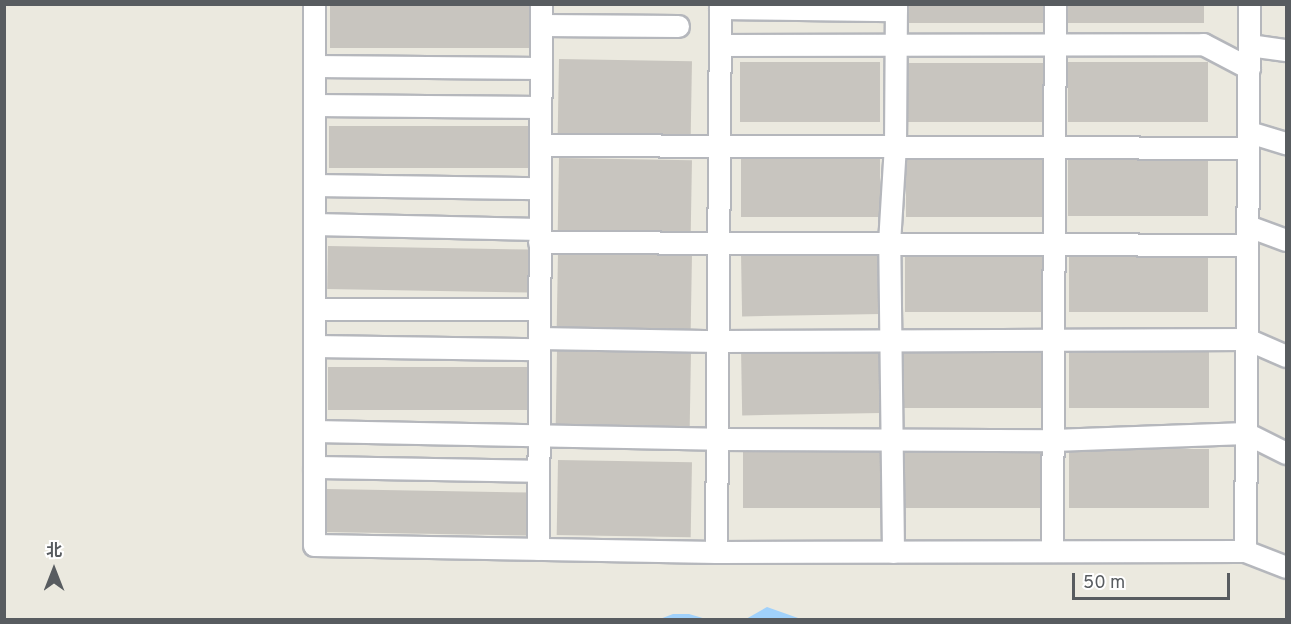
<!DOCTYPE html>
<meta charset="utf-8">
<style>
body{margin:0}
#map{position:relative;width:1291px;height:624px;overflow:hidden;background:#ebe9df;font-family:Overpass,"Noto Sans SC",sans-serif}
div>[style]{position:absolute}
.water>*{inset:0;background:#a0d1fb}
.building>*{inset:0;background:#c8c5bf;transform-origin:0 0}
.roads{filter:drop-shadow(2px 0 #b5b7bc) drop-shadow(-2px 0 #b5b7bc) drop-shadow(0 2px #b5b7bc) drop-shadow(0 -2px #b5b7bc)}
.minor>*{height:21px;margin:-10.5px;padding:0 10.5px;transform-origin:10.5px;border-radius:10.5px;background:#fff}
span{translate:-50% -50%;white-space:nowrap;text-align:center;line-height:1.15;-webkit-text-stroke:4.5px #fff;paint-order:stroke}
.frame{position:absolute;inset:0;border:6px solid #585c60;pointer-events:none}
.north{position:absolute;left:24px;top:540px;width:60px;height:60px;-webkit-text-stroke:4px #fff;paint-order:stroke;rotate:0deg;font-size:16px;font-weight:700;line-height:24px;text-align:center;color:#585c60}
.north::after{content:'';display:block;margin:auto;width:21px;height:27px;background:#585c60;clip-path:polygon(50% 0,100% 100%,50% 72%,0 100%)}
.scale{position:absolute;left:1072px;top:573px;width:158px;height:27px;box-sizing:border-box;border:3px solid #585c60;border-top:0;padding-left:8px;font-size:18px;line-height:21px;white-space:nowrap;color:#585c60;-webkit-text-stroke:4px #fff;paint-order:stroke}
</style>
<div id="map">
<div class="water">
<div style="clip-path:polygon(767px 607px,798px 618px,798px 619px,746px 619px)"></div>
<div style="clip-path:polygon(673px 614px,689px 614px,706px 619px,660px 619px)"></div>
</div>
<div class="building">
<div style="left:908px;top:4px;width:136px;height:19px"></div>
<div style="left:1068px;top:4px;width:136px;height:19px"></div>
<div style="left:330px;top:5px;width:204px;height:43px"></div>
<div style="left:559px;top:59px;width:133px;height:75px;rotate:1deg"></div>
<div style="left:740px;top:62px;width:140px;height:60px"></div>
<div style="left:1068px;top:62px;width:140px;height:60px"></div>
<div style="left:904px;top:63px;width:140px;height:59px"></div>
<div style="left:329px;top:126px;width:204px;height:42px"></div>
<div style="left:1068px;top:156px;width:140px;height:60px"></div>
<div style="left:559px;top:158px;width:133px;height:75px;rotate:1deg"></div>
<div style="left:741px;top:158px;width:139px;height:59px"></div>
<div style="left:906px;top:158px;width:139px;height:59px"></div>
<div style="left:328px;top:246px;width:203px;height:43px;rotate:1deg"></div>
<div style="left:880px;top:252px;width:62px;height:139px;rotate:89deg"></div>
<div style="left:905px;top:252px;width:140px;height:60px"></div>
<div style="left:558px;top:253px;width:134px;height:75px;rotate:1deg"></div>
<div style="left:1069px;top:253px;width:139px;height:59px"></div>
<div style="left:880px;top:346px;width:67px;height:139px;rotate:89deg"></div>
<div style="left:903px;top:348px;width:140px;height:60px"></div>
<div style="left:1069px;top:348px;width:140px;height:60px"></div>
<div style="left:557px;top:351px;width:134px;height:75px;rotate:1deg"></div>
<div style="left:328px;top:367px;width:204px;height:43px"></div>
<div style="left:743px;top:449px;width:140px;height:59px"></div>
<div style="left:905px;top:449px;width:140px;height:59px"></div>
<div style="left:1069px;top:449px;width:140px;height:59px"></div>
<div style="left:558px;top:460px;width:134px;height:75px;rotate:1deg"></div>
<div style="left:327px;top:489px;width:204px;height:43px;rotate:1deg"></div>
</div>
<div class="roads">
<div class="minor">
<div style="left:314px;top:4px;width:541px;rotate:90deg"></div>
<div style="left:314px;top:545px;width:402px;rotate:1deg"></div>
<div style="left:716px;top:552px;width:529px;rotate:-0.11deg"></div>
<div style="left:1245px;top:551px;width:44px;rotate:21.3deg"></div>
<div style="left:720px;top:8px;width:176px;rotate:0.7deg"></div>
<div style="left:541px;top:25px;width:137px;rotate:0.4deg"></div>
<div style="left:720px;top:45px;width:483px;rotate:-0.1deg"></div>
<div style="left:1203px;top:44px;width:52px;rotate:27.6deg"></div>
<div style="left:1249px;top:45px;width:37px;rotate:8deg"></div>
<div style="left:314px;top:66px;width:226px;rotate:0.5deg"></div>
<div style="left:314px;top:105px;width:226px;rotate:0.5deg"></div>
<div style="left:1249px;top:132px;width:39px;rotate:17deg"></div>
<div style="left:540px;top:145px;width:708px;rotate:0.24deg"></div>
<div style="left:314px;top:185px;width:226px;rotate:0.8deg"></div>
<div style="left:314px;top:224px;width:225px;rotate:1.3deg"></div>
<div style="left:1248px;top:226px;width:40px;rotate:20.2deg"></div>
<div style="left:539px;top:242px;width:708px;rotate:0.24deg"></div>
<div style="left:314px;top:309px;width:225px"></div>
<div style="left:539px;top:338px;width:179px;rotate:1deg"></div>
<div style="left:718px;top:341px;width:529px;rotate:-0.22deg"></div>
<div style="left:1247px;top:339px;width:43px;rotate:23.6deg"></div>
<div style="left:314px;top:346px;width:225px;rotate:0.8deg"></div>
<div style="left:314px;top:431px;width:403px;rotate:1.1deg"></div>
<div style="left:717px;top:439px;width:336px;rotate:0.2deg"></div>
<div style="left:1053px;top:440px;width:193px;rotate:-2.1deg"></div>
<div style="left:1246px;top:433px;width:45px;rotate:26.6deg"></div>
<div style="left:314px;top:467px;width:224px;rotate:1deg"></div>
<div style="left:538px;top:549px;width:545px;rotate:-89.68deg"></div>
<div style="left:1052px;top:551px;width:547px;rotate:-89.69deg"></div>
<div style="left:1245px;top:551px;width:547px;rotate:-89.58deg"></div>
<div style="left:716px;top:552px;width:548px;rotate:-89.58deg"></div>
<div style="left:893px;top:552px;width:309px;rotate:-90.7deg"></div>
<div style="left:889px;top:243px;width:98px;rotate:-86.5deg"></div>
<div style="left:895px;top:145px;width:141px;rotate:-89.6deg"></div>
</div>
</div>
<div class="frame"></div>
<div class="north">北</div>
<div class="scale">50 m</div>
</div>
